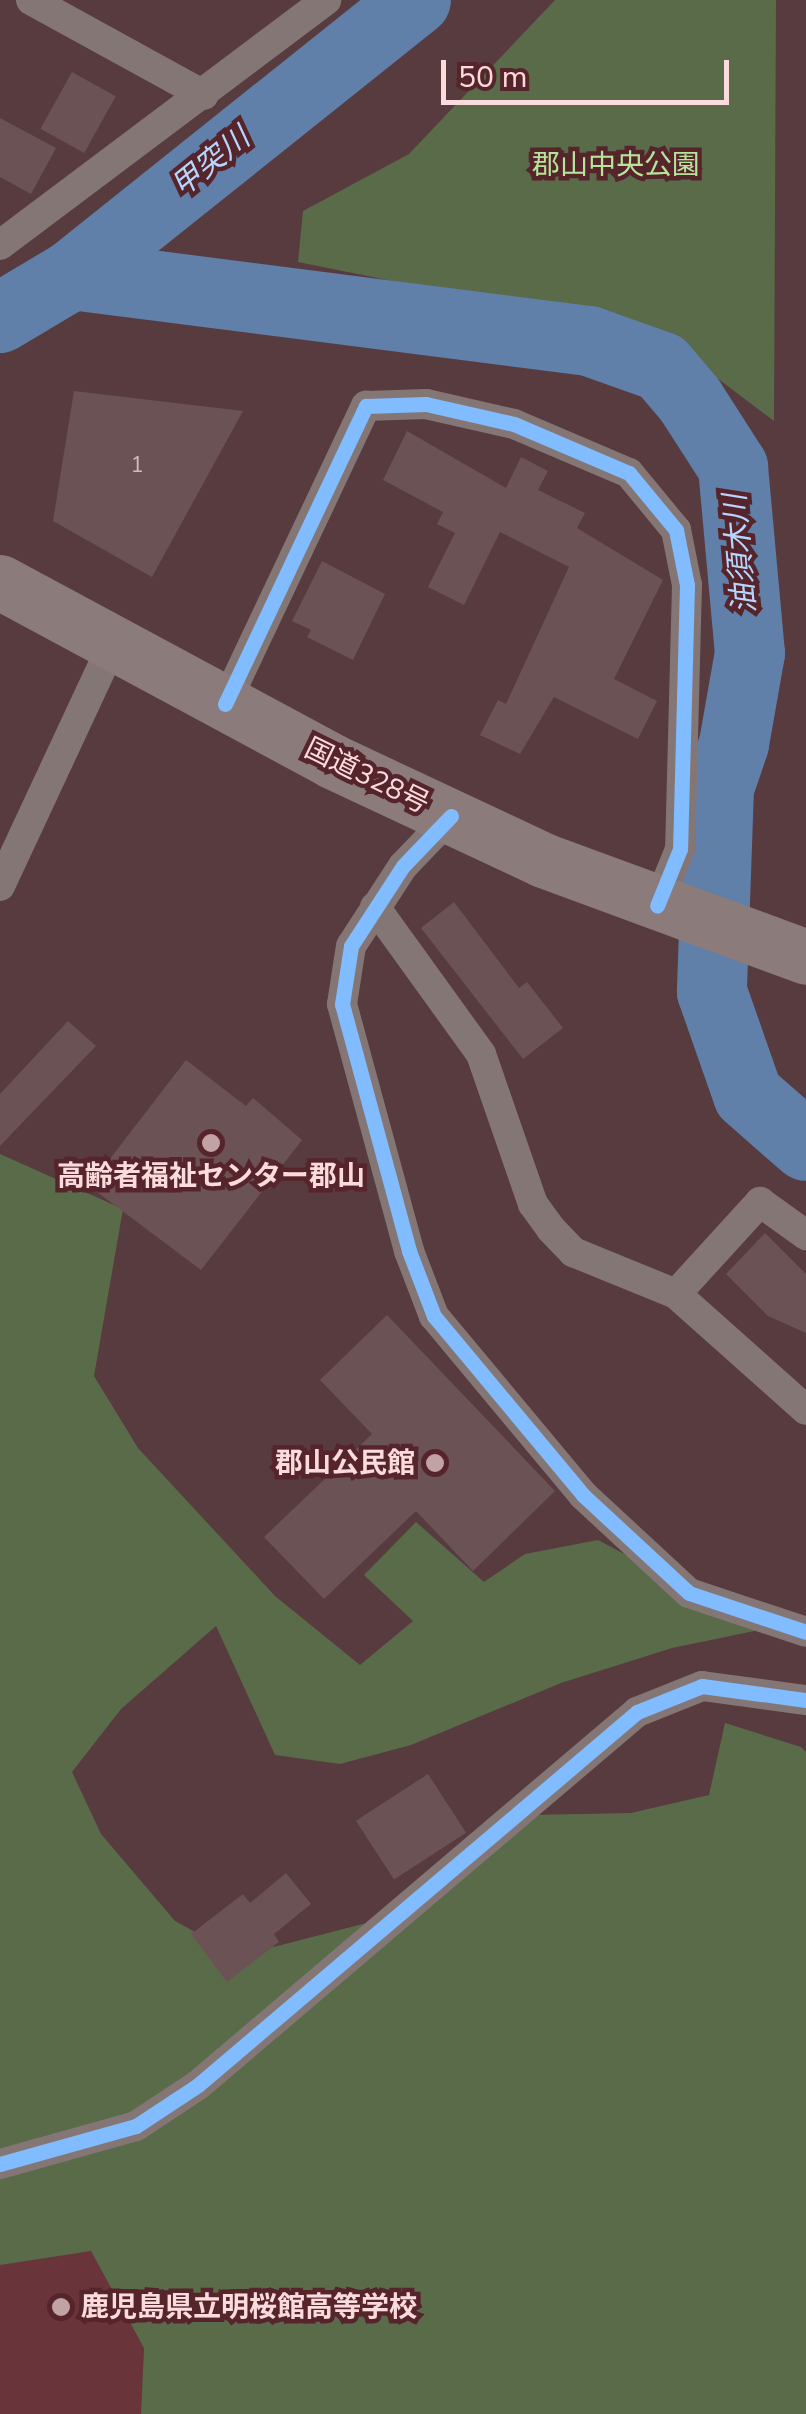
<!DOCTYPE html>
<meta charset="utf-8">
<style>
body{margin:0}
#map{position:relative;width:806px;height:2414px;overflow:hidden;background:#573b3e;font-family:"Nunito Sans","Noto Sans JP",sans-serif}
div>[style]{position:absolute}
.built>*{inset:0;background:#6a343b}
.green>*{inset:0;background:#5a6b49}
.river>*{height:70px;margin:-35px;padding:0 35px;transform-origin:35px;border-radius:35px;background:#607fa9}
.building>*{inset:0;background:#6b5355;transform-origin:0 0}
.street>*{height:30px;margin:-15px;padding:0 15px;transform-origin:15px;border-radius:15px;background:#857676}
.highway>*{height:55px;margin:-27.5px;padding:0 27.5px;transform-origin:27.5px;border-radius:27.5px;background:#8c7b7b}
.cycleway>*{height:15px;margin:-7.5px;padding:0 7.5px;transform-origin:7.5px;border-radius:7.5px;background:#80bcff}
.dots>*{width:28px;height:28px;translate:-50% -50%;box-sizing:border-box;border:5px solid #56252b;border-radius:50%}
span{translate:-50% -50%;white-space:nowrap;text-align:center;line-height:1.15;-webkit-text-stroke:9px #56252b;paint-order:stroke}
.number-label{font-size:22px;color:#d8b9bb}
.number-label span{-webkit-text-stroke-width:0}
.park-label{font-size:28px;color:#b6e59a}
.street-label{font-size:28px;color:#fcdbdd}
.poi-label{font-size:28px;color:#fcdbdd;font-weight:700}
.right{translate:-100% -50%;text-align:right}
.left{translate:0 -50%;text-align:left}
.water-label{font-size:30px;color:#b6d6ff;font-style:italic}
.scale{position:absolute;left:441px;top:60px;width:288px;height:45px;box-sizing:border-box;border:5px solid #fcdbdd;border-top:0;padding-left:12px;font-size:30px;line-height:35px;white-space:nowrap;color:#fcdbdd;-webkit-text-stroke:8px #56252b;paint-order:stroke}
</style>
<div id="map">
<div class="built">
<div style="clip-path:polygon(91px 2250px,144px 2348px,141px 2414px,0 2414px,0 2265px)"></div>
</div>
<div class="green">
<div style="clip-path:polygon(555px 0,776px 0,774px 421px,660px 335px,298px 262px,303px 211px,409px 154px)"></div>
<div style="clip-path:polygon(0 1154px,123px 1209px,94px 1376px,138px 1448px,275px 1596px,360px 1665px,413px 1621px,364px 1575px,416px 1522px,484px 1582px,525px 1554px,598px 1540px,764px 1629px,672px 1648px,561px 1683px,411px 1745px,340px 1764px,275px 1755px,216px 1626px,121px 1709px,72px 1772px,101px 1834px,175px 1921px,239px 1956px,417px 1910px,532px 1815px,631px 1813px,709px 1795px,725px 1723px,801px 1747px,806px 1752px,806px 2414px,141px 2414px,144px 2348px,91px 2251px,0 2265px)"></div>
</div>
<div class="river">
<div style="left:72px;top:275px;width:521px;rotate:7.28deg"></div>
<div style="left:589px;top:341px;width:77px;rotate:19.6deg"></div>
<div style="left:662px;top:367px;width:43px;rotate:49.7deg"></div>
<div style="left:690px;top:400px;width:80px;rotate:57.3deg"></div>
<div style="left:733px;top:467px;width:187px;rotate:84.8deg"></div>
<div style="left:750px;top:653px;width:92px;rotate:100deg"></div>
<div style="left:734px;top:744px;width:46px;rotate:108.8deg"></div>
<div style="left:719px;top:788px;width:204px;rotate:92deg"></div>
<div style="left:712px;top:992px;width:109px;rotate:70.7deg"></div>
<div style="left:748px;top:1095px;width:77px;rotate:41.3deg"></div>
<div style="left:0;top:318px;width:84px;rotate:-30.8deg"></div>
<div style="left:72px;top:275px;width:440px;rotate:-38.6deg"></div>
</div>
<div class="building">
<div style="left:72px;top:72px;width:50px;height:65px;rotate:29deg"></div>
<div style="clip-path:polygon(0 118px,56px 148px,31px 194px,0 177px)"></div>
<div style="clip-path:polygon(74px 391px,243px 411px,152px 577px,53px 521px)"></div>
<div style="clip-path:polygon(407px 431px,506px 488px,521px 457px,548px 471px,538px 490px,585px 513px,577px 528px,663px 580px,614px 679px,657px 701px,638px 739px,554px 697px,520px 754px,480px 735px,498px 700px,506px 704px,569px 567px,500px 532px,464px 605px,428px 587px,455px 533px,437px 524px,443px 512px,383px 480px)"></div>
<div style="clip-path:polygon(322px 561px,385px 594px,353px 660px,307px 637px,311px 630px,292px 621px)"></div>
<div style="clip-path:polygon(454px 902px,519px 988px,527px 982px,563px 1028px,523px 1059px,421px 928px)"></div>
<div style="clip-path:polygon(68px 1021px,96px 1046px,0 1146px,0 1094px)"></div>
<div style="clip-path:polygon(186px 1060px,246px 1106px,253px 1098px,302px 1140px,201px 1270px,89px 1186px)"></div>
<div style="clip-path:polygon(765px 1233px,806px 1274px,806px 1333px,768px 1316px,726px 1274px)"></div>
<div style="clip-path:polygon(387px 1315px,555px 1491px,473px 1571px,416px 1511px,324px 1599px,264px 1537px,372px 1434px,320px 1380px)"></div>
<div style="left:428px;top:1774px;width:70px;height:86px;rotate:57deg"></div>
<div style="clip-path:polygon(286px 1873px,311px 1904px,274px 1934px,279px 1942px,227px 1982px,191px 1934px,243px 1894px,250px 1903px)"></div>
</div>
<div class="street">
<div style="left:31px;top:0;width:197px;rotate:28.8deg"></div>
<div style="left:0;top:245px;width:408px;rotate:-36.9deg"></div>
<div style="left:225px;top:704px;width:330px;rotate:-64.7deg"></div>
<div style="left:366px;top:406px;width:60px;rotate:-1.9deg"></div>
<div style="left:426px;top:404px;width:90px;rotate:12.8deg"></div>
<div style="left:514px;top:424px;width:125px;rotate:23.1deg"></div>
<div style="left:629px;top:473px;width:74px;rotate:50.5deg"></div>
<div style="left:676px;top:530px;width:56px;rotate:78.7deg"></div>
<div style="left:687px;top:585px;width:264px;rotate:91.5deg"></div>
<div style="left:680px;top:849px;width:61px;rotate:112deg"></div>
<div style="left:451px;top:816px;width:69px;rotate:133.8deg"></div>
<div style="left:403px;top:866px;width:95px;rotate:123deg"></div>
<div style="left:351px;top:946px;width:59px;rotate:98.8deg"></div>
<div style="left:342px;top:1004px;width:256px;rotate:74.8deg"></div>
<div style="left:409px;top:1251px;width:70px;rotate:69deg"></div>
<div style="left:434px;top:1316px;width:233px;rotate:50.2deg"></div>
<div style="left:583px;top:1495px;width:144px;rotate:42.8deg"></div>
<div style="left:689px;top:1593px;width:123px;rotate:18.4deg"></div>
<div style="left:0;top:886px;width:267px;rotate:-65deg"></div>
<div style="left:375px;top:907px;width:181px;rotate:54.2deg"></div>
<div style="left:481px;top:1054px;width:159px;rotate:70.9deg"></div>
<div style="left:533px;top:1204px;width:31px;rotate:54deg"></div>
<div style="left:551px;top:1229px;width:32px;rotate:46deg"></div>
<div style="left:573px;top:1252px;width:111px;rotate:22.2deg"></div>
<div style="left:676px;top:1294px;width:174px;rotate:41.7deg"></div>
<div style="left:676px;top:1294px;width:125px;rotate:-47.6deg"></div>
<div style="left:760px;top:1202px;width:57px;rotate:35.7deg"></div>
<div style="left:0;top:2164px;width:141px;rotate:-15.6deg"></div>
<div style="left:136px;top:2126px;width:74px;rotate:-33.5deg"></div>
<div style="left:198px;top:2085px;width:576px;rotate:-40.35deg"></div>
<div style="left:637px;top:1712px;width:70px;rotate:-21.8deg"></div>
<div style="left:702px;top:1686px;width:105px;rotate:7.7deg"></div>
</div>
<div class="highway">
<div style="left:0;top:582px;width:377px;rotate:28.3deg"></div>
<div style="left:332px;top:761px;width:233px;rotate:25.1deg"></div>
<div style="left:543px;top:860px;width:280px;rotate:20.2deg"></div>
</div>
<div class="cycleway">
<div style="left:225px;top:704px;width:330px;rotate:-64.7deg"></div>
<div style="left:366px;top:406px;width:60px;rotate:-1.9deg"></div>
<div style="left:426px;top:404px;width:90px;rotate:12.8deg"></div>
<div style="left:514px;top:424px;width:125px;rotate:23.1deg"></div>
<div style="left:629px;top:473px;width:74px;rotate:50.5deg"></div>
<div style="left:676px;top:530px;width:56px;rotate:78.7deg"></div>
<div style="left:687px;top:585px;width:264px;rotate:91.5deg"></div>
<div style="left:680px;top:849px;width:61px;rotate:112deg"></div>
<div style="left:451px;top:816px;width:69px;rotate:133.8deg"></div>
<div style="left:403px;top:866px;width:95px;rotate:123deg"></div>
<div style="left:351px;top:946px;width:59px;rotate:98.8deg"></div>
<div style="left:342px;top:1004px;width:256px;rotate:74.8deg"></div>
<div style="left:409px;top:1251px;width:70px;rotate:69deg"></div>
<div style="left:434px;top:1316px;width:233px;rotate:50.2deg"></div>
<div style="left:583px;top:1495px;width:144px;rotate:42.8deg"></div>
<div style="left:689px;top:1593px;width:123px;rotate:18.4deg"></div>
<div style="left:0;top:2164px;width:141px;rotate:-15.6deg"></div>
<div style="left:136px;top:2126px;width:74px;rotate:-33.5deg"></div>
<div style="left:198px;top:2085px;width:576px;rotate:-40.35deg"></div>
<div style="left:637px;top:1712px;width:70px;rotate:-21.8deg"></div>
<div style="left:702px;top:1686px;width:105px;rotate:7.7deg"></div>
</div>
<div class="dots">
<div style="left:211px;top:1143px;background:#c2a3a5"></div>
<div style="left:435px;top:1463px;background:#c2a3a5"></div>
<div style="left:61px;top:2307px;background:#c2a3a5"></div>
</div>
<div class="number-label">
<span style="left:137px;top:466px">1</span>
</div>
<div class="park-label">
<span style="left:616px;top:165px">郡山中央公園</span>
</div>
<div class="street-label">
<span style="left:367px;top:776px;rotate:26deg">国道328号</span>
</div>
<div class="poi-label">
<span style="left:211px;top:1176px">高齢者福祉センター郡山</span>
<span class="right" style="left:415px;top:1463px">郡山公民館</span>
<span class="left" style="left:81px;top:2307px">鹿児島県立明桜館高等学校</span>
</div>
<div class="water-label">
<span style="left:211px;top:163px;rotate:-39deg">甲突川</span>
<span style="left:741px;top:554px;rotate:-95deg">油須木川</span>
</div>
<div class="scale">50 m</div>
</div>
